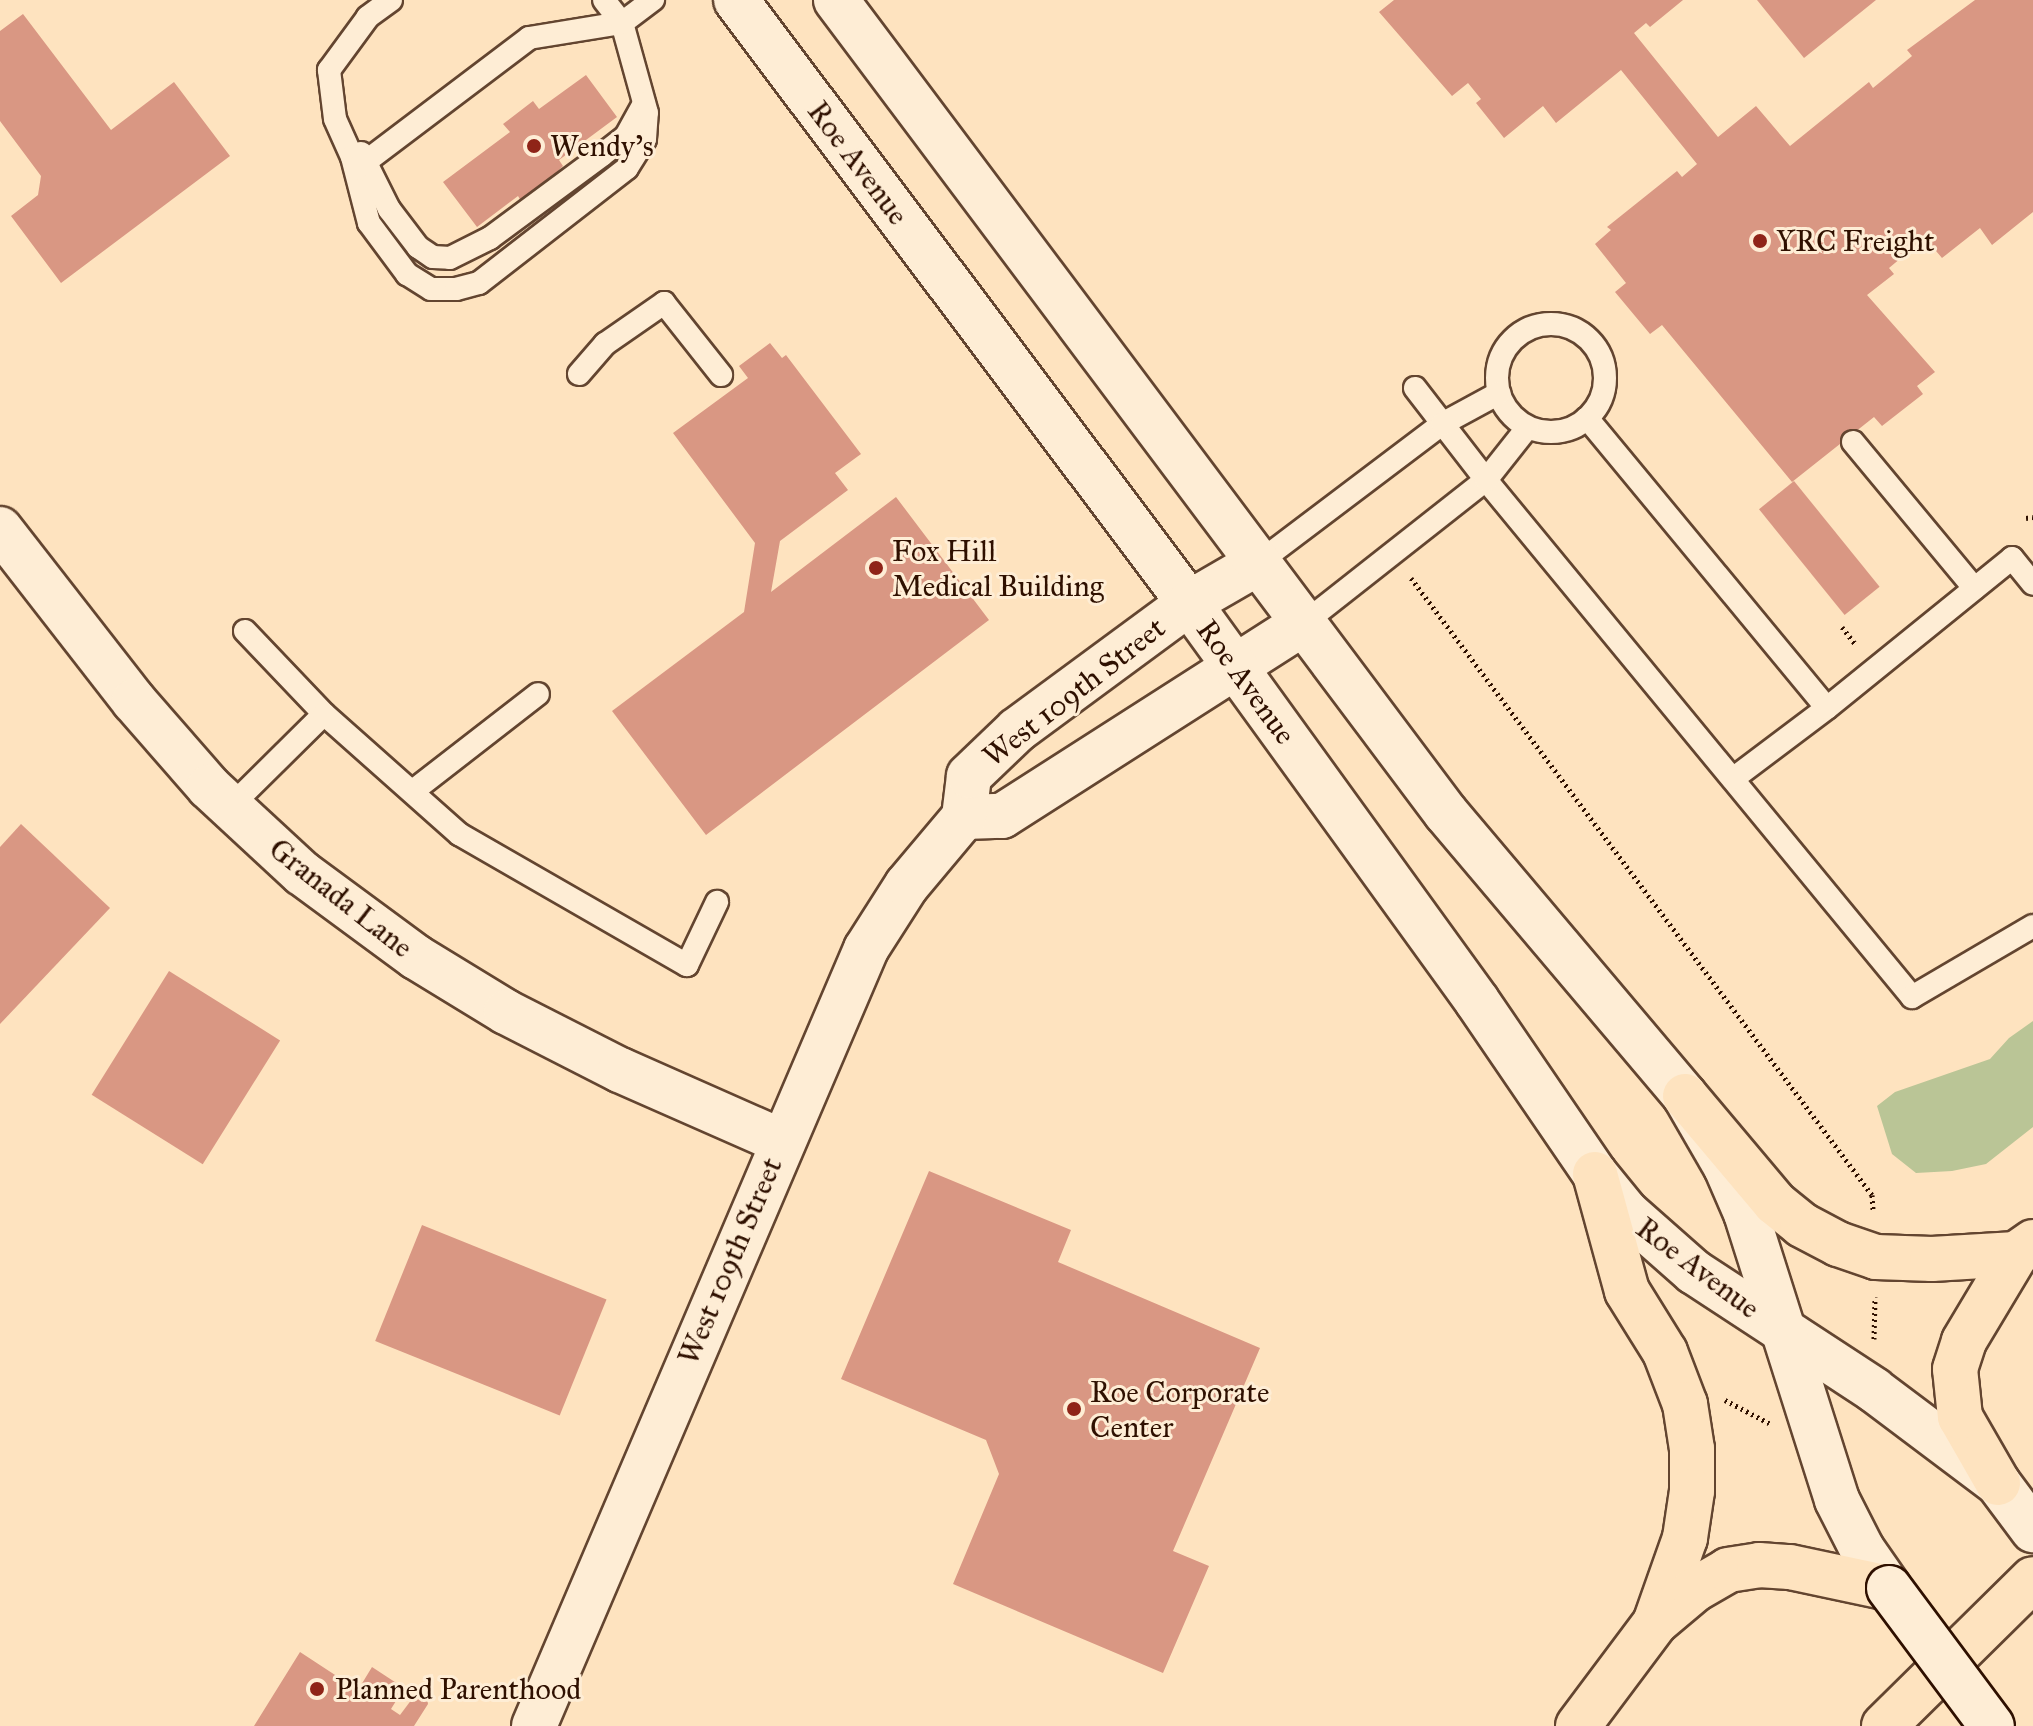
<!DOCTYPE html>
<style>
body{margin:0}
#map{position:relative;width:2033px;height:1726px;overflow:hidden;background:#fee3bf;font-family:"IM FELL Great Primer",serif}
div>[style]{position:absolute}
.green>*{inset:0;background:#bac596}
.building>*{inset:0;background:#d99783;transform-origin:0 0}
.path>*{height:5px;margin-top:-2.5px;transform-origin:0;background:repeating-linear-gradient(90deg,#2f1000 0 2px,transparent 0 6px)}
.roads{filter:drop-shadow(2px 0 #634530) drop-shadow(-2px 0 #634530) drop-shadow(0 2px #634530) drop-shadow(0 -2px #634530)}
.service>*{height:22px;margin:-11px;padding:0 11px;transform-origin:11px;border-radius:11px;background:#feedd5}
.service>.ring{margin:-11px;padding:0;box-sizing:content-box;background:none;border:22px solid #feedd5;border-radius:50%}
.minor>*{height:44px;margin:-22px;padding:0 22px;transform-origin:22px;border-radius:22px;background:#feedd5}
.secondary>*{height:44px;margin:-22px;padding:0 22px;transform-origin:22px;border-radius:22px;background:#feedd5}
.motorway>*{height:44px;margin:-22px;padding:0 22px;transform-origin:22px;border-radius:22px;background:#fee3bf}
.bridges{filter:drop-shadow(2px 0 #2f1000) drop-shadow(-2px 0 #2f1000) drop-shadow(0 2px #2f1000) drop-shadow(0 -2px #2f1000)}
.secondary-bridge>*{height:44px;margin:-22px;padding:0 22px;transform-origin:22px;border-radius:22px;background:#feedd5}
.dots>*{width:22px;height:22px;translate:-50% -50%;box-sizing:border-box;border:4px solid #feedd5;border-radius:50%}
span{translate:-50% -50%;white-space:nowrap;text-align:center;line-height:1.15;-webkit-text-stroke:6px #feedd5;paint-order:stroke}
.poi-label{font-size:30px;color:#2f1000}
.left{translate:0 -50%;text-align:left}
.street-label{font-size:30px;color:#2f1000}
</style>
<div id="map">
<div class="green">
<div style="clip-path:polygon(2033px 1021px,2033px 1127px,1986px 1164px,1952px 1171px,1916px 1173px,1892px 1154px,1877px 1106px,1895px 1092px,1990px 1059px,2009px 1038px)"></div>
</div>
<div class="building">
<div style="clip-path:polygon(1394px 0,1683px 0,1650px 27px,1646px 23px,1634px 33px,1718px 137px,1756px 106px,1790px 146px,1869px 82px,1873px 88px,1912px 56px,1907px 50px,1975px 0,2033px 0,2033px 212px,1992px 245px,1980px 228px,1942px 258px,1925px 238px,1889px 268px,1894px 274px,1867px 295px,1935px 372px,1917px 386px,1923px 394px,1882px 426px,1874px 417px,1792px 482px,1662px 325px,1650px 334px,1615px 292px,1626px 283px,1595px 244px,1611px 230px,1607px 227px,1677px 171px,1682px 177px,1697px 164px,1621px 70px,1556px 123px,1543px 106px,1504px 138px,1476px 103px,1481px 99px,1468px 83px,1452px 96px,1379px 12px)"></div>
<div style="clip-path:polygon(1757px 0,1876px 0,1804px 58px)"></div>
<div style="clip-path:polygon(23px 14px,111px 130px,174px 82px,230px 156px,61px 283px,11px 216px,38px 195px,41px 176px,0 121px,0 31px)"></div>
<div style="clip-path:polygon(586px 75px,617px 117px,559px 160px,563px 166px,548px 181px,521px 201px,518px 196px,477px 227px,443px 182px,510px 132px,503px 124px,533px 101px,539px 109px)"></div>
<div style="clip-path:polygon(770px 343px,782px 358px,786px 355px,861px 454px,835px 473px,848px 490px,780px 541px,771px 592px,896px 497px,989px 620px,706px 835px,612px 711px,744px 612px,755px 543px,673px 433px,748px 378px,739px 366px)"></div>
<div style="left:1794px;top:481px;width:136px;height:45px;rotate:51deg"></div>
<div style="clip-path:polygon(21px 824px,110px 908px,0 1024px,0 847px)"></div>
<div style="left:169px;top:971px;width:131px;height:146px;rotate:32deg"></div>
<div style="clip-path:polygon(929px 1171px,1071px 1230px,1058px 1262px,1260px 1348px,1173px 1551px,1209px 1566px,1163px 1673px,953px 1584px,999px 1474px,986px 1440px,841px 1379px)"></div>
<div style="left:422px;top:1225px;width:199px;height:125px;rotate:22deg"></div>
<div style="clip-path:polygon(300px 1652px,358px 1690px,372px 1667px,404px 1688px,391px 1709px,400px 1715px,418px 1691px,426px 1692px,428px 1704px,414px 1726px,254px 1726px)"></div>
</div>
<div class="path">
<div style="left:2026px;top:518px;width:7px;rotate:-8deg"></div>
<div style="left:1411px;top:578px;width:770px;rotate:53.23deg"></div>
<div style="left:1872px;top:1195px;width:16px;rotate:86deg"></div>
<div style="left:1842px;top:627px;width:23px;rotate:52deg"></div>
<div style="left:1874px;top:1339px;width:42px;rotate:-88.6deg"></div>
<div style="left:1725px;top:1400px;width:50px;rotate:27.6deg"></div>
</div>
<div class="roads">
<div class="service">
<div style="left:391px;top:0;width:29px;rotate:144deg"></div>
<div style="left:368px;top:17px;width:66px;rotate:126.3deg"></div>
<div style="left:329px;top:70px;width:49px;rotate:83deg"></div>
<div style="left:335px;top:119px;width:42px;rotate:65.9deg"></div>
<div style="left:352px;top:157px;width:68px;rotate:75.6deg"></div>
<div style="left:369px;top:223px;width:64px;rotate:53.3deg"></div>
<div style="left:407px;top:274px;width:28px;rotate:32deg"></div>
<div style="left:431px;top:289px;width:25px"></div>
<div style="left:456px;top:289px;width:24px;rotate:-15deg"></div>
<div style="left:479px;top:283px;width:187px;rotate:-37.8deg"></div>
<div style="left:627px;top:168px;width:34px;rotate:-58deg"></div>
<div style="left:645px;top:139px;width:26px;rotate:-86deg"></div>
<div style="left:647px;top:113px;width:93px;rotate:-105.5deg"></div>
<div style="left:622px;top:23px;width:29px;rotate:-128deg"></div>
<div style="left:361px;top:153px;width:63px;rotate:63.4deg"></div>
<div style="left:389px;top:209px;width:48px;rotate:52.7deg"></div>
<div style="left:418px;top:247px;width:18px;rotate:34deg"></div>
<div style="left:433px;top:257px;width:17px;rotate:3deg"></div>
<div style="left:450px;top:258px;width:45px;rotate:-26.6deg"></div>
<div style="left:490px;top:238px;width:139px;rotate:-36.5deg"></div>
<div style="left:602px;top:155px;width:31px;rotate:-38deg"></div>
<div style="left:626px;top:136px;width:37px;rotate:-61deg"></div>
<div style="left:356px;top:169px;width:217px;rotate:-37.1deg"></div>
<div style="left:529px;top:38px;width:94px;rotate:-9.2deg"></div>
<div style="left:622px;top:23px;width:39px;rotate:-37deg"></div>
<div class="ring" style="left:1497px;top:324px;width:86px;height:86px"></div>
<div style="left:579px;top:374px;width:40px;rotate:-49deg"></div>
<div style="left:605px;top:344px;width:72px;rotate:-34.8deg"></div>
<div style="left:664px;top:303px;width:92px;rotate:51.6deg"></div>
<div style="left:1415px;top:388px;width:116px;rotate:52.3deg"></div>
<div style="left:1486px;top:480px;width:670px;rotate:50.51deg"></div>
<div style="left:1912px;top:997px;width:140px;rotate:-30.4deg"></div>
<div style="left:1587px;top:418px;width:376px;rotate:50.4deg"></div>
<div style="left:1853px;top:442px;width:190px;rotate:50.3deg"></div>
<div style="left:1258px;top:563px;width:231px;rotate:-37.1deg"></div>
<div style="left:1442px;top:424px;width:65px;rotate:-28.5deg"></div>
<div style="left:1304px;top:623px;width:231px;rotate:-38.2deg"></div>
<div style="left:1486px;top:480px;width:66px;rotate:-51.7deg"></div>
<div style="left:245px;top:631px;width:115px;rotate:46.4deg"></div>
<div style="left:1734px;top:778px;width:116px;rotate:-37deg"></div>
<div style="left:1827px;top:708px;width:238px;rotate:-39deg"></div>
<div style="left:2012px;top:558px;width:33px;rotate:51deg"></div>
<div style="left:413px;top:791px;width:158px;rotate:-37.8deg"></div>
<div style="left:230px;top:807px;width:132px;rotate:-44.7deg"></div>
<div style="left:324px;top:714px;width:181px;rotate:41.6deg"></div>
<div style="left:459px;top:834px;width:263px;rotate:29.9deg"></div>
<div style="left:687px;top:965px;width:70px;rotate:-64.5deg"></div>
</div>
<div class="minor">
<div style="left:0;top:529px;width:218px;rotate:52.1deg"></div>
<div style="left:134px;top:701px;width:114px;rotate:48.9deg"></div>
<div style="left:209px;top:787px;width:127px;rotate:42.8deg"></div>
<div style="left:302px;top:873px;width:142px;rotate:36.4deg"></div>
<div style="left:416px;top:957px;width:105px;rotate:31.4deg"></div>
<div style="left:506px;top:1012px;width:128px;rotate:27deg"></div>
<div style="left:620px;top:1070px;width:176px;rotate:23.8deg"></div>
<div style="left:964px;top:817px;width:38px;rotate:-2deg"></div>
<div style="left:1002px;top:816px;width:358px;rotate:-32.6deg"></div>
<div style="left:534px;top:1726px;width:845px;rotate:-66.86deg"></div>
<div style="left:866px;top:949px;width:76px;rotate:-57.4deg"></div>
<div style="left:907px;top:885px;width:89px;rotate:-50deg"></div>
<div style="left:964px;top:817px;width:41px;rotate:-83deg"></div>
<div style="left:969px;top:776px;width:66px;rotate:-43.8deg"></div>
<div style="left:1017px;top:730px;width:214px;rotate:-36.4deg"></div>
<div style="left:1189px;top:603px;width:80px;rotate:-30.1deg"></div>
</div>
<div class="secondary">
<div style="left:736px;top:0;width:754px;rotate:53.08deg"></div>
<div style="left:1189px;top:603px;width:491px;rotate:54.1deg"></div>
<div style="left:1477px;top:1001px;width:209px;rotate:55.7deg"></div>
<div style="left:1595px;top:1174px;width:49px;rotate:50.8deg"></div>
<div style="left:1626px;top:1212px;width:91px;rotate:41.4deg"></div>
<div style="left:1694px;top:1272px;width:215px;rotate:33.2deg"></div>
<div style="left:1874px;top:1390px;width:155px;rotate:36.9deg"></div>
<div style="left:1998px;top:1483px;width:59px;rotate:53.3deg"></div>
<div style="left:836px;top:0;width:1016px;rotate:53.12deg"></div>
<div style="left:1446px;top:813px;width:370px;rotate:49.8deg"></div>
<div style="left:1685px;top:1096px;width:82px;rotate:60deg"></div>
<div style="left:1726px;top:1167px;width:50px;rotate:66.5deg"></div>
<div style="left:1746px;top:1213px;width:301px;rotate:72.4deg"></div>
<div style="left:1837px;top:1500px;width:55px;rotate:63deg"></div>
<div style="left:1862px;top:1549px;width:47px;rotate:55.3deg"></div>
</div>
<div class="motorway">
<div style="left:1685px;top:1096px;width:140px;rotate:49.9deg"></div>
<div style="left:1775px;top:1203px;width:35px;rotate:39deg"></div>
<div style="left:1802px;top:1225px;width:41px;rotate:27.8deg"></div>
<div style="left:1838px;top:1244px;width:40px;rotate:18.9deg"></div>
<div style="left:1876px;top:1257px;width:56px;rotate:2deg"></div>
<div style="left:1932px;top:1259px;width:84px;rotate:-3.4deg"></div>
<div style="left:1595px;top:1174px;width:121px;rotate:74.7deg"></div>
<div style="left:1627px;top:1291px;width:72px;rotate:58.1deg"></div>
<div style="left:1665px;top:1352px;width:56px;rotate:69deg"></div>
<div style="left:1685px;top:1404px;width:46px;rotate:81.2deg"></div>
<div style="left:1692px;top:1449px;width:42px;rotate:90deg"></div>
<div style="left:1692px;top:1491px;width:48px;rotate:98.5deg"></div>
<div style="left:1685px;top:1538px;width:90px;rotate:109.4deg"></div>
<div style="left:1998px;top:1483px;width:76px;rotate:-119.9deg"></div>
<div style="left:1960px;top:1417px;width:48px;rotate:-95.9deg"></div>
<div style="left:1955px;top:1369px;width:29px;rotate:-72deg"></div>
<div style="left:1964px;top:1341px;width:101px;rotate:-59.1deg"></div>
<div style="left:2016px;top:1254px;width:21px;rotate:-35deg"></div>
<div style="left:1578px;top:1726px;width:129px;rotate:-53.2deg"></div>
<div style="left:1655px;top:1623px;width:51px;rotate:-40.2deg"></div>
<div style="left:1694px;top:1590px;width:39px;rotate:-30deg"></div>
<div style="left:1728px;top:1570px;width:31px;rotate:-9deg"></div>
<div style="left:1759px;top:1565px;width:31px;rotate:4deg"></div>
<div style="left:1790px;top:1567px;width:101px;rotate:12deg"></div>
<div style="left:1884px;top:1726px;width:209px;rotate:-44.6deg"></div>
</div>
</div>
<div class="bridges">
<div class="secondary-bridge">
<div style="left:1889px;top:1588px;width:172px;rotate:53.3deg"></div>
</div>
</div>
<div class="dots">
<div style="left:534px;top:146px;background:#8f2418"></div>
<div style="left:1760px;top:241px;background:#8f2418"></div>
<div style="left:876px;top:568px;background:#8f2418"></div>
<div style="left:1074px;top:1409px;background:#8f2418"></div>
<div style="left:317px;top:1689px;background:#8f2418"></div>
</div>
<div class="poi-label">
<span class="left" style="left:550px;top:146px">Wendy's</span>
<span class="left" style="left:1776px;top:241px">YRC Freight</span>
<span class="left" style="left:892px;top:568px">Fox Hill<br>Medical Building</span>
<span class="left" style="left:1090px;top:1409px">Roe Corporate<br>Center</span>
<span class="left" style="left:335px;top:1689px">Planned Parenthood</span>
</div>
<div class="street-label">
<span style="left:858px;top:163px;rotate:53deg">Roe Avenue</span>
<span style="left:1246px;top:682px;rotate:54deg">Roe Avenue</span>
<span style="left:1074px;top:692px;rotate:-38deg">West 109th Street</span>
<span style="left:341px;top:898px;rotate:38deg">Granada Lane</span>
<span style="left:730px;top:1261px;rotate:-67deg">West 109th Street</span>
<span style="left:1698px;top:1268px;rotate:37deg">Roe Avenue</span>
</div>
</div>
